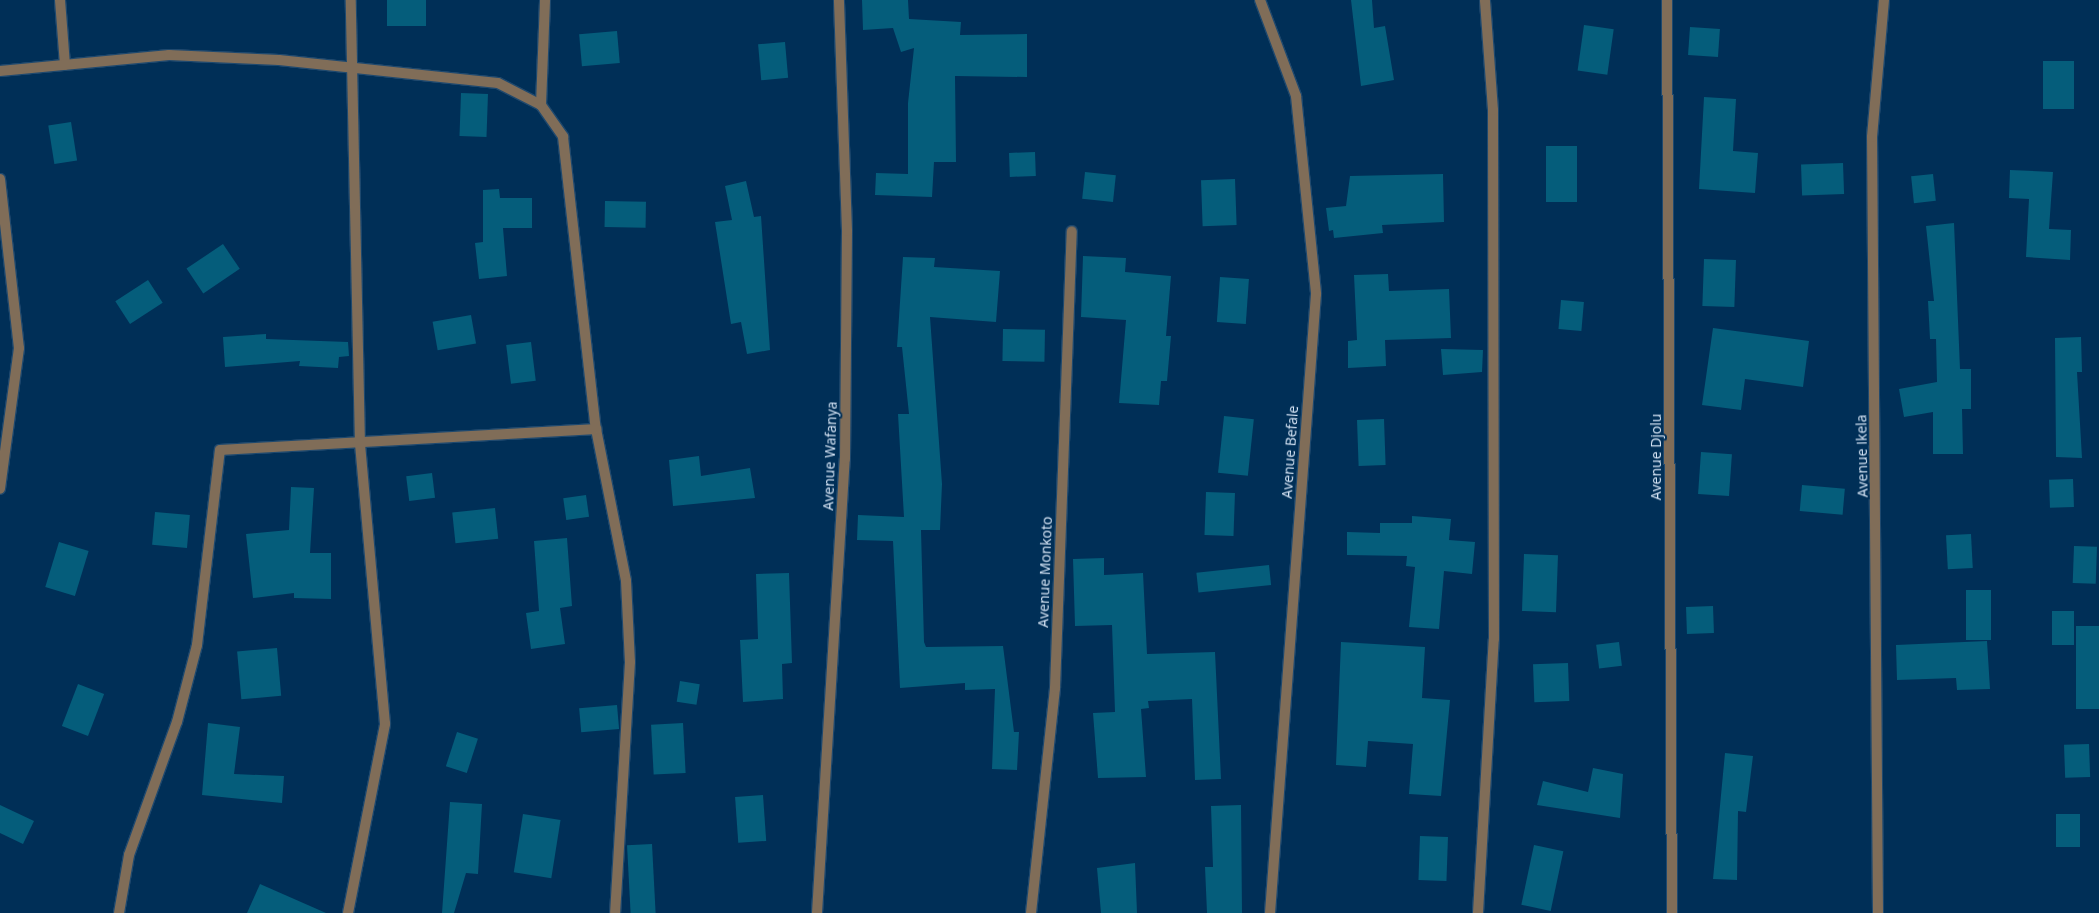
<!DOCTYPE html>
<style>
body{margin:0}
#map{position:relative;width:2099px;height:913px;overflow:hidden;background:#002f57;font-family:"Open Sans",sans-serif}
div>[style]{position:absolute}
.building>*{inset:0;background:#055d7b;transform-origin:0 0}
.roads{filter:drop-shadow(1px 0 #1f496e) drop-shadow(-1px 0 #1f496e) drop-shadow(0 1px #1f496e) drop-shadow(0 -1px #1f496e)}
.minor>*{height:10px;margin:-5px;padding:0 5px;transform-origin:5px;border-radius:5px;background:#806d58}
span{translate:-50% -50%;white-space:nowrap;text-align:center;line-height:1.15;-webkit-text-stroke:4px #002f57;paint-order:stroke}
.street-label{font-size:14px;color:#dceafa}
</style>
<div id="map">
<div class="building">
<div style="left:387px;top:0;width:39px;height:26px"></div>
<div style="clip-path:polygon(862px 0,908px 0,909px 19px,961px 22px,960px 35px,1027px 34px,1027px 77px,955px 76px,956px 162px,934px 162px,932px 197px,875px 195px,876px 173px,908px 174px,908px 103px,914px 48px,901px 52px,893px 28px,863px 30px)"></div>
<div style="clip-path:polygon(1351px 0,1372px 0,1374px 28px,1385px 26px,1394px 80px,1361px 86px)"></div>
<div style="left:1584px;top:25px;width:30px;height:46px;rotate:8deg"></div>
<div style="left:1690px;top:27px;width:30px;height:28px;rotate:4deg"></div>
<div style="left:617px;top:31px;width:32px;height:38px;rotate:85deg"></div>
<div style="left:785px;top:42px;width:36px;height:27px;rotate:85deg"></div>
<div style="left:2043px;top:61px;width:31px;height:48px"></div>
<div style="left:461px;top:93px;width:27px;height:43px;rotate:2deg"></div>
<div style="clip-path:polygon(1704px 97px,1736px 99px,1733px 151px,1758px 153px,1755px 193px,1699px 189px)"></div>
<div style="left:71px;top:122px;width:39px;height:23px;rotate:81deg"></div>
<div style="left:1577px;top:146px;width:56px;height:31px;rotate:90deg"></div>
<div style="left:1035px;top:152px;width:24px;height:26px;rotate:88deg"></div>
<div style="left:1843px;top:163px;width:31px;height:42px;rotate:88deg"></div>
<div style="clip-path:polygon(2010px 170px,2053px 172px,2049px 229px,2071px 230px,2070px 260px,2026px 257px,2029px 199px,2009px 198px)"></div>
<div style="left:1085px;top:172px;width:31px;height:27px;rotate:6deg"></div>
<div style="clip-path:polygon(1443px 174px,1444px 222px,1382px 225px,1383px 233px,1334px 238px,1333px 230px,1329px 231px,1326px 208px,1346px 206px,1350px 176px)"></div>
<div style="left:1933px;top:174px;width:27px;height:22px;rotate:84deg"></div>
<div style="left:1235px;top:179px;width:46px;height:34px;rotate:88deg"></div>
<div style="clip-path:polygon(746px 181px,754px 217px,761px 216px,770px 350px,747px 354px,741px 322px,731px 324px,715px 222px,732px 220px,725px 186px)"></div>
<div style="clip-path:polygon(499px 189px,500px 198px,532px 198px,532px 228px,503px 228px,507px 276px,479px 279px,475px 243px,483px 242px,483px 190px)"></div>
<div style="left:605px;top:201px;width:41px;height:26px;rotate:1deg"></div>
<div style="clip-path:polygon(1954px 223px,1960px 369px,1971px 369px,1971px 409px,1962px 409px,1963px 454px,1933px 454px,1933px 412px,1904px 417px,1899px 389px,1937px 382px,1936px 339px,1930px 339px,1928px 301px,1934px 301px,1926px 226px)"></div>
<div style="left:223px;top:244px;width:30px;height:44px;rotate:56deg"></div>
<div style="clip-path:polygon(1083px 256px,1126px 258px,1125px 272px,1171px 276px,1166px 336px,1171px 336px,1167px 381px,1161px 381px,1159px 405px,1119px 403px,1126px 320px,1081px 317px)"></div>
<div style="clip-path:polygon(903px 257px,935px 258px,934px 267px,1000px 271px,996px 322px,930px 317px,942px 484px,940px 530px,921px 530px,924px 642px,926px 647px,1003px 646px,1014px 732px,1019px 732px,1017px 770px,992px 769px,995px 689px,965px 690px,965px 683px,900px 688px,893px 541px,857px 540px,858px 515px,904px 517px,898px 414px,909px 414px,902px 347px,897px 347px)"></div>
<div style="left:1704px;top:259px;width:32px;height:47px;rotate:2deg"></div>
<div style="clip-path:polygon(1388px 274px,1389px 291px,1449px 289px,1451px 338px,1385px 340px,1386px 366px,1348px 368px,1348px 341px,1357px 340px,1354px 275px)"></div>
<div style="left:1220px;top:277px;width:29px;height:45px;rotate:4deg"></div>
<div style="left:148px;top:280px;width:27px;height:39px;rotate:57deg"></div>
<div style="left:1561px;top:300px;width:23px;height:29px;rotate:5deg"></div>
<div style="left:471px;top:315px;width:29px;height:39px;rotate:80deg"></div>
<div style="clip-path:polygon(1713px 328px,1809px 341px,1803px 387px,1745px 379px,1741px 410px,1702px 405px)"></div>
<div style="left:1003px;top:329px;width:42px;height:32px;rotate:1deg"></div>
<div style="clip-path:polygon(266px 334px,266px 339px,348px 342px,349px 356px,339px 357px,338px 368px,299px 366px,300px 361px,225px 367px,223px 337px)"></div>
<div style="clip-path:polygon(2081px 337px,2082px 372px,2077px 372px,2082px 458px,2056px 457px,2055px 338px)"></div>
<div style="left:531px;top:342px;width:39px;height:25px;rotate:83deg"></div>
<div style="clip-path:polygon(1441px 349px,1483px 350px,1482px 372px,1443px 375px)"></div>
<div style="left:1224px;top:416px;width:30px;height:57px;rotate:6deg"></div>
<div style="left:1384px;top:419px;width:46px;height:27px;rotate:88deg"></div>
<div style="left:1701px;top:452px;width:31px;height:42px;rotate:4deg"></div>
<div style="clip-path:polygon(699px 456px,701px 476px,750px 468px,755px 498px,673px 506px,669px 460px)"></div>
<div style="left:432px;top:473px;width:25px;height:26px;rotate:83deg"></div>
<div style="left:2073px;top:479px;width:28px;height:24px;rotate:88deg"></div>
<div style="left:1802px;top:485px;width:43px;height:26px;rotate:5deg"></div>
<div style="clip-path:polygon(291px 487px,314px 488px,310px 553px,331px 553px,331px 599px,294px 598px,294px 593px,253px 598px,246px 534px,289px 530px)"></div>
<div style="left:1206px;top:492px;width:29px;height:43px;rotate:2deg"></div>
<div style="left:586px;top:495px;width:22px;height:23px;rotate:82deg"></div>
<div style="left:495px;top:508px;width:31px;height:43px;rotate:84deg"></div>
<div style="left:155px;top:512px;width:35px;height:33px;rotate:5deg"></div>
<div style="clip-path:polygon(1412px 516px,1451px 519px,1449px 540px,1475px 542px,1472px 574px,1444px 571px,1439px 629px,1409px 627px,1415px 567px,1406px 566px,1407px 556px,1347px 555px,1347px 532px,1380px 533px,1380px 523px,1412px 523px)"></div>
<div style="left:1971px;top:534px;width:34px;height:25px;rotate:87deg"></div>
<div style="clip-path:polygon(567px 538px,572px 606px,560px 608px,565px 644px,531px 649px,526px 613px,539px 611px,534px 541px)"></div>
<div style="left:59px;top:542px;width:31px;height:47px;rotate:17deg"></div>
<div style="left:2074px;top:546px;width:23px;height:37px;rotate:2deg"></div>
<div style="left:1524px;top:554px;width:34px;height:57px;rotate:2deg"></div>
<div style="clip-path:polygon(1104px 558px,1104px 575px,1143px 573px,1147px 654px,1215px 652px,1221px 779px,1195px 780px,1192px 699px,1148px 701px,1149px 708px,1141px 709px,1146px 777px,1098px 778px,1093px 713px,1115px 712px,1112px 625px,1075px 626px,1073px 559px)"></div>
<div style="left:1269px;top:565px;width:20px;height:73px;rotate:84deg"></div>
<div style="clip-path:polygon(789px 573px,792px 663px,782px 664px,783px 699px,743px 702px,740px 640px,758px 639px,756px 574px)"></div>
<div style="left:1966px;top:590px;width:25px;height:50px"></div>
<div style="left:1713px;top:606px;width:27px;height:27px;rotate:88deg"></div>
<div style="left:2052px;top:611px;width:22px;height:34px"></div>
<div style="left:2076px;top:626px;width:23px;height:83px"></div>
<div style="clip-path:polygon(1987px 641px,1990px 689px,1957px 690px,1956px 678px,1897px 680px,1896px 645px)"></div>
<div style="clip-path:polygon(1341px 642px,1425px 647px,1422px 698px,1450px 700px,1441px 796px,1409px 794px,1413px 744px,1368px 741px,1366px 767px,1336px 765px)"></div>
<div style="left:1619px;top:642px;width:24px;height:23px;rotate:83deg"></div>
<div style="left:277px;top:648px;width:48px;height:40px;rotate:85deg"></div>
<div style="left:1568px;top:663px;width:38px;height:35px;rotate:88deg"></div>
<div style="left:680px;top:681px;width:20px;height:21px;rotate:9deg"></div>
<div style="left:78px;top:684px;width:28px;height:45px;rotate:21deg"></div>
<div style="left:617px;top:705px;width:24px;height:38px;rotate:85deg"></div>
<div style="clip-path:polygon(208px 723px,240px 727px,234px 774px,284px 776px,282px 803px,202px 795px)"></div>
<div style="left:683px;top:723px;width:50px;height:32px;rotate:87deg"></div>
<div style="left:457px;top:732px;width:22px;height:36px;rotate:18deg"></div>
<div style="left:2089px;top:744px;width:33px;height:25px;rotate:88deg"></div>
<div style="clip-path:polygon(1725px 753px,1753px 756px,1746px 812px,1738px 811px,1737px 880px,1713px 879px)"></div>
<div style="clip-path:polygon(1593px 768px,1623px 774px,1620px 818px,1537px 805px,1543px 781px,1588px 792px)"></div>
<div style="left:763px;top:795px;width:46px;height:28px;rotate:86deg"></div>
<div style="clip-path:polygon(450px 802px,482px 804px,478px 874px,466px 873px,454px 913px,442px 913px)"></div>
<div style="clip-path:polygon(0 805px,34px 821px,23px 844px,0 833px)"></div>
<div style="clip-path:polygon(1241px 805px,1242px 913px,1207px 913px,1205px 867px,1213px 867px,1211px 806px)"></div>
<div style="left:523px;top:814px;width:38px;height:59px;rotate:9deg"></div>
<div style="left:2056px;top:814px;width:24px;height:33px"></div>
<div style="left:1420px;top:836px;width:28px;height:44px;rotate:2deg"></div>
<div style="left:652px;top:844px;width:69px;height:25px;rotate:87deg"></div>
<div style="left:1534px;top:845px;width:30px;height:61px;rotate:12deg"></div>
<div style="clip-path:polygon(1135px 863px,1137px 913px,1101px 913px,1097px 868px)"></div>
<div style="clip-path:polygon(260px 884px,326px 913px,247px 913px)"></div>
</div>
<div class="roads">
<div class="minor">
<div style="left:60px;top:0;width:65px;rotate:85.6deg"></div>
<div style="left:1260px;top:0;width:103px;rotate:69.4deg"></div>
<div style="left:1296px;top:96px;width:199px;rotate:84.2deg"></div>
<div style="left:1316px;top:294px;width:621px;rotate:94.25deg"></div>
<div style="left:1667px;top:0;width:913px;rotate:89.69deg"></div>
<div style="left:0;top:71px;width:170px;rotate:-5.4deg"></div>
<div style="left:169px;top:55px;width:110px;rotate:2.6deg"></div>
<div style="left:279px;top:60px;width:220px;rotate:6deg"></div>
<div style="left:498px;top:83px;width:48px;rotate:27.1deg"></div>
<div style="left:541px;top:105px;width:39px;rotate:55deg"></div>
<div style="left:563px;top:137px;width:294px;rotate:83.6deg"></div>
<div style="left:596px;top:429px;width:155px;rotate:78.8deg"></div>
<div style="left:626px;top:581px;width:81px;rotate:87.2deg"></div>
<div style="left:630px;top:662px;width:251px;rotate:93.4deg"></div>
<div style="left:541px;top:105px;width:105px;rotate:-87.8deg"></div>
<div style="left:0;top:179px;width:170px;rotate:83.6deg"></div>
<div style="left:19px;top:348px;width:142px;rotate:97.7deg"></div>
<div style="left:119px;top:913px;width:59px;rotate:-80.2deg"></div>
<div style="left:129px;top:855px;width:141px;rotate:-70.2deg"></div>
<div style="left:177px;top:722px;width:80px;rotate:-75.4deg"></div>
<div style="left:197px;top:645px;width:196px;rotate:-83.3deg"></div>
<div style="left:220px;top:450px;width:377px;rotate:-3.2deg"></div>
<div style="left:348px;top:913px;width:193px;rotate:-78.9deg"></div>
<div style="left:385px;top:724px;width:280px;rotate:-95.1deg"></div>
<div style="left:360px;top:445px;width:445px;rotate:-91.2deg"></div>
<div style="left:817px;top:913px;width:455px;rotate:-86.5deg"></div>
<div style="left:845px;top:459px;width:228px;rotate:-89.5deg"></div>
<div style="left:847px;top:231px;width:231px;rotate:-92deg"></div>
<div style="left:1031px;top:913px;width:226px;rotate:-83.9deg"></div>
<div style="left:1055px;top:688px;width:457px;rotate:-87.9deg"></div>
<div style="left:1478px;top:913px;width:274px;rotate:-86.7deg"></div>
<div style="left:1494px;top:639px;width:529px;rotate:-90.11deg"></div>
<div style="left:1493px;top:110px;width:110px;rotate:-94.2deg"></div>
<div style="left:1878px;top:913px;width:776px;rotate:-90.44deg"></div>
<div style="left:1872px;top:137px;width:138px;rotate:-85deg"></div>
</div>
</div>
<div class="street-label">
<span style="left:1290px;top:452px;rotate:-86deg">Avenue Befale</span>
<span style="left:830px;top:456px;rotate:-88deg">Avenue Wafanya</span>
<span style="left:1862px;top:456px;rotate:-91deg">Avenue Ikela</span>
<span style="left:1656px;top:457px;rotate:-90deg">Avenue Djolu</span>
<span style="left:1045px;top:572px;rotate:-88deg">Avenue Monkoto</span>
</div>
</div>
